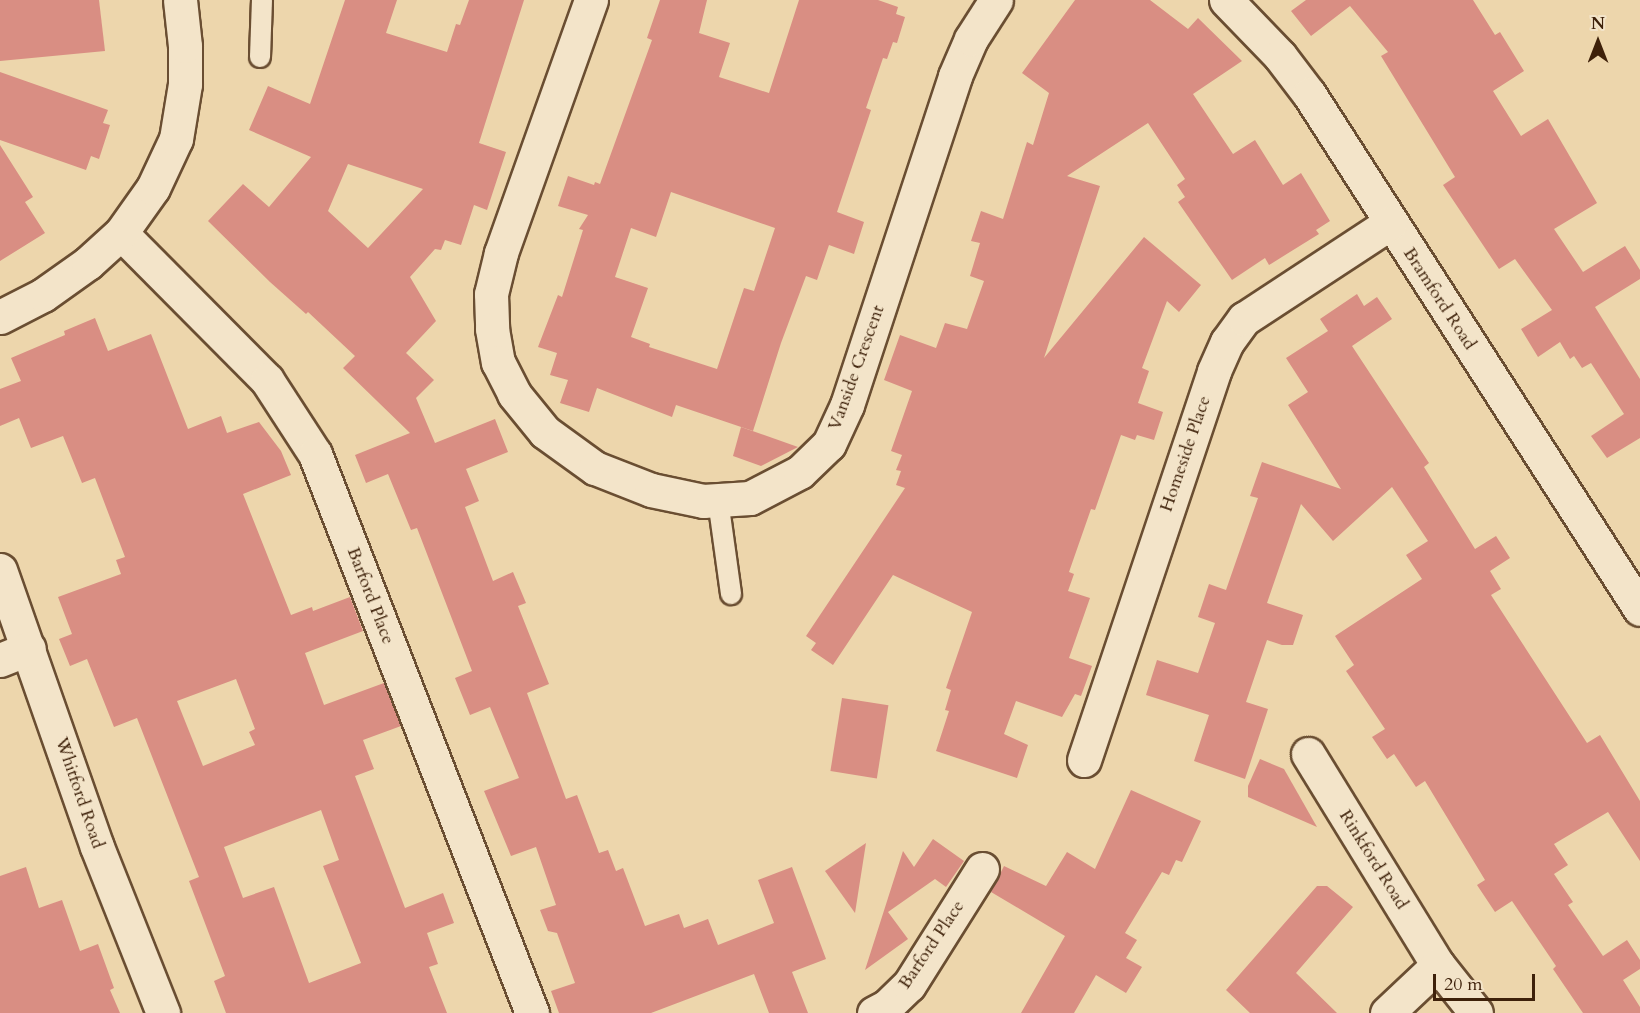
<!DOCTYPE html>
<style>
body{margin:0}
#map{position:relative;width:1640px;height:1013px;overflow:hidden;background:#edd6ac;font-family:Cardo,serif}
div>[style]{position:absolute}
.building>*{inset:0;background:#d98e83;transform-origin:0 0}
.roads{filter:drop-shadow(2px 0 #6a4e32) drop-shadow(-2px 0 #6a4e32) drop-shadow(0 2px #6a4e32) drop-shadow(0 -2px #6a4e32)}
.lane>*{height:20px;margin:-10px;padding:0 10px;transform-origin:10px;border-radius:10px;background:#f3e4c9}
.street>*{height:33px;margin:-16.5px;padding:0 16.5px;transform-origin:16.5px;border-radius:16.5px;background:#f3e4c9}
span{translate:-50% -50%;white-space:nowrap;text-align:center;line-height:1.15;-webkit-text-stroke:4.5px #f3e4c9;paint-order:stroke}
.street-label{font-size:18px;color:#3e210a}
.north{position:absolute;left:1568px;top:12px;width:60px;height:60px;-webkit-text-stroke:4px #f3e4c9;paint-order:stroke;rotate:0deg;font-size:16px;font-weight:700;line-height:24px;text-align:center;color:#3e210a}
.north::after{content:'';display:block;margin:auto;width:21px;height:27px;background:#3e210a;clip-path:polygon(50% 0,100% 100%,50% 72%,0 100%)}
.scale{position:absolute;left:1433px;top:974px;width:102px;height:27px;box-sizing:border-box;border:3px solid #3e210a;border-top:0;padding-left:8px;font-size:18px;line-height:21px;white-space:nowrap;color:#3e210a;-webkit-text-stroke:4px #f3e4c9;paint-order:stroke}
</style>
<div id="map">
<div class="building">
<div style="clip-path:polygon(0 0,99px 0,105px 51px,0 61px)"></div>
<div style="clip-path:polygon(evenodd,345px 0,397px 0,386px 33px,447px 52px,456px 24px,460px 25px,469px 0,524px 0,479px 143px,506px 152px,487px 210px,474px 205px,461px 245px,445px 240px,441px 250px,435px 249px,410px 277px,436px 321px,406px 353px,434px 380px,416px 398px,435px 443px,495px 419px,508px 452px,466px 469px,479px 501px,465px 507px,493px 581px,513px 572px,526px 603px,518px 606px,549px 684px,527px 693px,566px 799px,577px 795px,599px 853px,608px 850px,616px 871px,623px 868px,645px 926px,679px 914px,684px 928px,708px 919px,718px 945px,774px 923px,758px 880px,792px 867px,826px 959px,792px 972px,808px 1013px,769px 1013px,754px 974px,651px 1013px,559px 1013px,551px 991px,575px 983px,557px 933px,548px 931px,540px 910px,556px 905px,536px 847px,511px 856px,484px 791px,519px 778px,490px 707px,470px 715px,455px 678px,472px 671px,417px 528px,411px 530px,388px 474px,366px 483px,355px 455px,410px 433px,343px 368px,355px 356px,308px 312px,306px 314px,270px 282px,208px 221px,243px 184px,269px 207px,311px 157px,249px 130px,268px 86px,310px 104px,345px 0,348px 164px,423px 189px,368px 248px,328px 211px,348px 164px)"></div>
<div style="clip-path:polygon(evenodd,660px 0,707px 0,699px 33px,730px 43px,719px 77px,769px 93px,799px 0,878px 0,898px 7px,896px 14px,905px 17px,897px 43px,893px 42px,887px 59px,883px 58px,866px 108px,871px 110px,837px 212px,864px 222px,854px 254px,829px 245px,817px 280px,806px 276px,781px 343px,753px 431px,676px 405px,672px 417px,597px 388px,589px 412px,560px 403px,568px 380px,550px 375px,557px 353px,538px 347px,558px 295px,562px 297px,583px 230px,579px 229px,588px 215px,558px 206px,568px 176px,594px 185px,595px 182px,600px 184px,652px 40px,647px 38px,660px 0,671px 192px,775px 228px,754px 291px,744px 288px,717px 369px,649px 347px,650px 344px,631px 337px,648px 288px,615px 277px,631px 228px,656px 237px,671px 192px)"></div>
<div style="clip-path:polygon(1075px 0,1150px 0,1188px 29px,1198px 18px,1242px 61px,1193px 94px,1233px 154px,1255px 140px,1283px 185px,1301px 173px,1330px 221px,1316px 230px,1319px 234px,1269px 265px,1265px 258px,1232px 280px,1178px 202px,1185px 197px,1177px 185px,1185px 179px,1148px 123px,1067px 176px,1100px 186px,1044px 358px,1144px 237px,1201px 285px,1179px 312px,1167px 301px,1142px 368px,1149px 371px,1138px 403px,1163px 412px,1154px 440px,1137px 435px,1135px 440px,1121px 435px,1095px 510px,1091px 509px,1069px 572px,1074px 574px,1068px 591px,1090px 598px,1069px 658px,1092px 666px,1081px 696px,1075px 694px,1062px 717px,1016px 701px,1004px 734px,1028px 745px,1017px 778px,936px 751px,949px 711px,945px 710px,951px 690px,946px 688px,972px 612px,893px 575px,833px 665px,811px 650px,816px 643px,806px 636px,905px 488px,896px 485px,901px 471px,896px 470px,902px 455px,891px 451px,912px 391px,884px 380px,900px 335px,936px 348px,945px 323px,967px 329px,984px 281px,970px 276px,980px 243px,971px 241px,981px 211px,1003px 219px,1027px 142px,1033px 145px,1049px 93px,1022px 73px)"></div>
<div style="clip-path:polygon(1306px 0,1473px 0,1495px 35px,1500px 32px,1524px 71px,1493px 91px,1521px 136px,1548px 119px,1597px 203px,1554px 229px,1583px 272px,1625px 246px,1640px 270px,1640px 279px,1595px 307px,1640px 379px,1640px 438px,1607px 458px,1591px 436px,1624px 414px,1591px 363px,1582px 368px,1574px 356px,1570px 359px,1560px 342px,1538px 357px,1521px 329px,1552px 310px,1515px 259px,1499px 269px,1443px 185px,1455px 177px,1381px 56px,1388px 52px,1350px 6px,1311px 36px,1291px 11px)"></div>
<div style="clip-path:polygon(0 72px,108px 110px,103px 123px,110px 125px,99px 159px,91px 156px,86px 170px,0 140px)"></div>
<div style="clip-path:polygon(0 145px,33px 197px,25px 202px,45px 233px,0 261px)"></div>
<div style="clip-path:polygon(1357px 294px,1364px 306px,1377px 297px,1392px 319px,1352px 346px,1429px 463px,1424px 467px,1475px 549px,1496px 536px,1510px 558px,1490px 571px,1501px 589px,1491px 595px,1587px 743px,1600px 735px,1640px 801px,1640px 861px,1608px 812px,1554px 844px,1568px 865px,1554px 874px,1573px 902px,1568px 905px,1603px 956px,1627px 940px,1640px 960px,1640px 969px,1623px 980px,1640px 1007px,1640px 1013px,1583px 1013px,1553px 969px,1556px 966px,1512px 901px,1495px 912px,1477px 885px,1485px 880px,1425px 781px,1416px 787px,1394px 754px,1387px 759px,1372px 737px,1385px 729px,1346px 671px,1354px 665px,1335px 636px,1422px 579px,1406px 555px,1428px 541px,1392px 487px,1333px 541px,1301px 504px,1267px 603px,1303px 615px,1293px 645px,1282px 645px,1267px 640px,1246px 702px,1268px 709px,1245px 779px,1194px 761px,1209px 715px,1146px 695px,1157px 660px,1198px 673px,1215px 623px,1198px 617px,1209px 584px,1226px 590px,1258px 498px,1250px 496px,1262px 462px,1341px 489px,1288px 405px,1308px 392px,1286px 358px,1328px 331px,1320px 319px)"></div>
<div style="clip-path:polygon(evenodd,95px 318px,108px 351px,151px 334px,188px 429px,221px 416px,227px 433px,259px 422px,281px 451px,291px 475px,243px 494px,291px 615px,312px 607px,313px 611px,350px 597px,363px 631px,305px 653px,324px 705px,384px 683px,401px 726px,363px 740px,374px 769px,355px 776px,405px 908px,443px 893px,454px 923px,427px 933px,438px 964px,429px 967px,447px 1013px,226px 1013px,214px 981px,225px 976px,189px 881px,199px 877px,137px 718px,114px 727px,87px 659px,70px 666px,59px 639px,72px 634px,58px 597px,121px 574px,116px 560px,125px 557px,95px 478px,82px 483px,63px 436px,31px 448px,19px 418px,0 426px,0 389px,21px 381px,11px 358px,65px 335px,64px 331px,95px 318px,236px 679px,255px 729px,249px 732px,255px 745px,203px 766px,177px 701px,236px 679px,95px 318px,321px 810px,339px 860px,323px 866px,361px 963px,309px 983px,274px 887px,243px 898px,224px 847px,321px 810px)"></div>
<div style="clip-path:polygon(741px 427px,798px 447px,761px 466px,733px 456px)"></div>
<div style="left:842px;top:698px;width:47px;height:74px;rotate:9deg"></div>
<div style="clip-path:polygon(1260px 759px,1284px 769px,1317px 827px,1248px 797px,1248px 786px)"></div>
<div style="clip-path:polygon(1131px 790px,1201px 821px,1182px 862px,1176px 860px,1169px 875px,1162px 872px,1125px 933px,1137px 940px,1126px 958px,1142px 967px,1126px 993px,1096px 975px,1074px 1013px,1021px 1013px,1065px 936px,991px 892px,1004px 866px,1046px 886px,1067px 852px,1095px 869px)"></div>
<div style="clip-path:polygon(933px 839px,964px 861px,946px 887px,935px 879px,888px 912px,908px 939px,865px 970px,903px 851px,914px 867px)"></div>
<div style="clip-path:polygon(866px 843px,855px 913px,825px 871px)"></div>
<div style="clip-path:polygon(26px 867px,39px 908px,62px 900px,80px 951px,98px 944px,114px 988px,110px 990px,120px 1013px,0 1013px,0 876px)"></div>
<div style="clip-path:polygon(1317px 886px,1327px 886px,1353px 907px,1296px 973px,1337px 1013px,1250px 1013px,1226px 990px)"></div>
</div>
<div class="roads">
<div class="lane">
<div style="left:260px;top:57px;width:57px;rotate:-88deg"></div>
<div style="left:718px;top:500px;width:95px;rotate:82.1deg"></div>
</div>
<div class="street">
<div style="left:591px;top:0;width:269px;rotate:109.6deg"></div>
<div style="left:501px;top:253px;width:42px;rotate:103.7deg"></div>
<div style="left:491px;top:294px;width:35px;rotate:88deg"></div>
<div style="left:492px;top:329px;width:34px;rotate:80deg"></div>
<div style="left:498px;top:362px;width:36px;rotate:63deg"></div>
<div style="left:514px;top:394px;width:49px;rotate:50.8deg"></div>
<div style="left:545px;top:432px;width:62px;rotate:35.8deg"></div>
<div style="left:595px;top:468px;width:60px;rotate:21.4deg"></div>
<div style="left:651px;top:490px;width:53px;rotate:11.9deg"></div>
<div style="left:703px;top:501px;width:47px;rotate:-3.7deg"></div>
<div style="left:750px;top:498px;width:56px;rotate:-27.5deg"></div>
<div style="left:800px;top:472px;width:40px;rotate:-44deg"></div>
<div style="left:829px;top:444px;width:43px;rotate:-65.2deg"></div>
<div style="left:847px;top:405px;width:346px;rotate:-71.8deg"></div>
<div style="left:955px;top:76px;width:40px;rotate:-66.6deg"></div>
<div style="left:971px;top:39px;width:46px;rotate:-57.3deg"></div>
<div style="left:1226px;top:0;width:78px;rotate:46deg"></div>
<div style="left:1280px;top:56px;width:48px;rotate:52.7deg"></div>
<div style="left:1309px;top:94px;width:612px;rotate:57.27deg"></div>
<div style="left:121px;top:233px;width:207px;rotate:45.2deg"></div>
<div style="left:267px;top:380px;width:88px;rotate:57deg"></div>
<div style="left:315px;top:454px;width:600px;rotate:68.78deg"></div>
<div style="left:0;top:317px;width:48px;rotate:-27.1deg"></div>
<div style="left:43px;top:295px;width:55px;rotate:-35.4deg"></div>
<div style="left:88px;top:263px;width:45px;rotate:-42.3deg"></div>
<div style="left:121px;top:233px;width:55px;rotate:-54.6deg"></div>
<div style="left:153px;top:188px;width:54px;rotate:-64.9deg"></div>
<div style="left:176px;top:139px;width:56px;rotate:-80.7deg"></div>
<div style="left:185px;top:84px;width:38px;rotate:-90deg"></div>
<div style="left:185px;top:46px;width:46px;rotate:-96.2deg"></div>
<div style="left:0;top:570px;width:293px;rotate:70.7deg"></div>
<div style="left:97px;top:847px;width:179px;rotate:68.3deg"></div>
<div style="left:0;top:660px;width:31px;rotate:-22deg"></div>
<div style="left:1308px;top:754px;width:248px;rotate:58.4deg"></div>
<div style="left:1438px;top:965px;width:61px;rotate:51.6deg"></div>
<div style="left:1084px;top:760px;width:410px;rotate:-71.5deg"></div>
<div style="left:1214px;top:371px;width:32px;rotate:-66deg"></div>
<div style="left:1227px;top:342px;width:29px;rotate:-54deg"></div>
<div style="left:1244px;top:319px;width:175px;rotate:-33.3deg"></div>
<div style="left:874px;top:1013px;width:15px;rotate:-28deg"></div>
<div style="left:887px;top:1006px;width:30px;rotate:-44deg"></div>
<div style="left:909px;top:985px;width:137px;rotate:-57.8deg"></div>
<div style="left:1387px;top:1013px;width:70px;rotate:-43.3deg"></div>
</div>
</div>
<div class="street-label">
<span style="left:1439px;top:299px;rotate:57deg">Bramford Road</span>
<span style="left:857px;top:368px;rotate:-70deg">Vanside Crescent</span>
<span style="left:1186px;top:454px;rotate:-71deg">Homeside Place</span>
<span style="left:370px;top:596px;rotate:69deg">Barford Place</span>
<span style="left:79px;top:793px;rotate:71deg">Whitford Road</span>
<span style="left:1373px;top:860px;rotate:58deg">Rinkford Road</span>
<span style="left:932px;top:945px;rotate:-56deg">Barford Place</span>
</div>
<div class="north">N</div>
<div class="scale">20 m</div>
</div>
